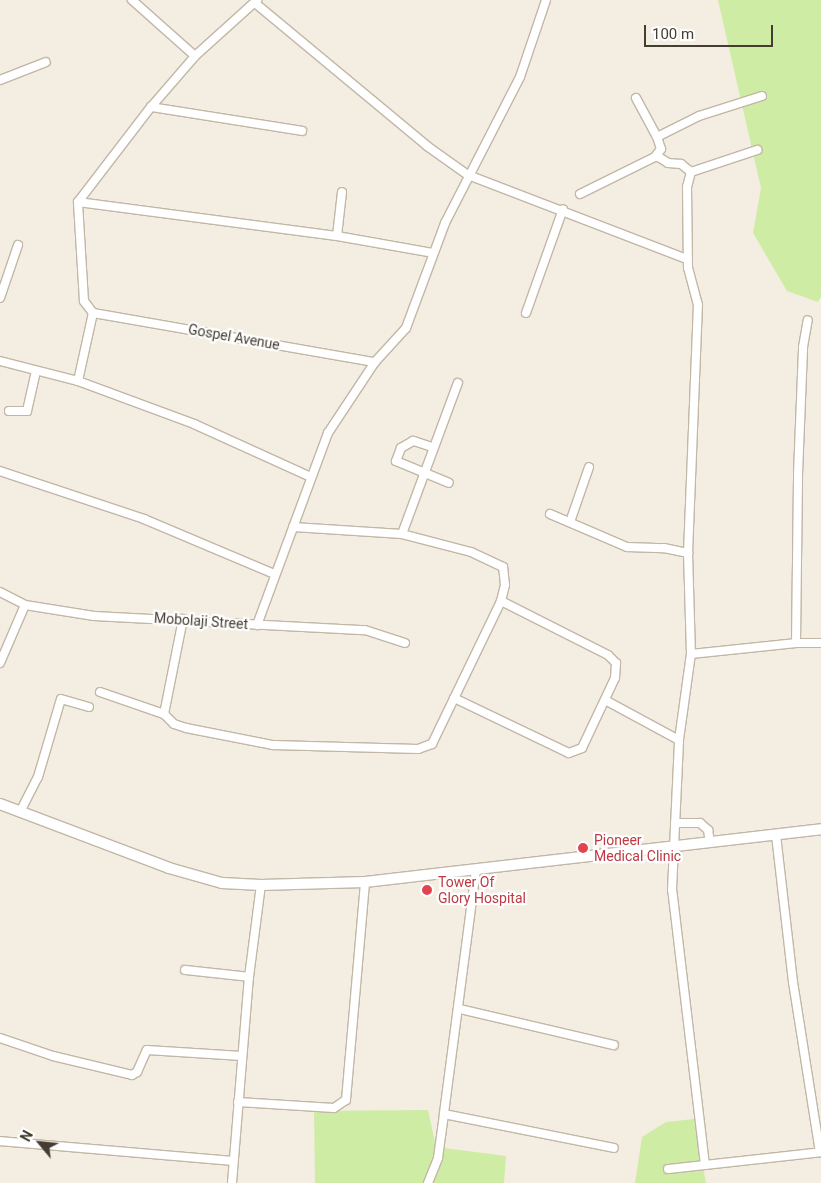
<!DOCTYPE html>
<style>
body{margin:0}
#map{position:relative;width:821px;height:1183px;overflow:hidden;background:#f3ede2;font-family:Roboto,sans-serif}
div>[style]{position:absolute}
.green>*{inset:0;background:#cfeca5}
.roads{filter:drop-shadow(1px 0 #c2b7a6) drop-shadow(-1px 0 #c2b7a6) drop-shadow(0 1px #c2b7a6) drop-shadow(0 -1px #c2b7a6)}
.minor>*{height:8px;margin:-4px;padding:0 4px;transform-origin:4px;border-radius:4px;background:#fff}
.tertiary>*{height:10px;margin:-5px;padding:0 5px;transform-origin:5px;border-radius:5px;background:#fff}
.dots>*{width:14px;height:14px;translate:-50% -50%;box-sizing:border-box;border:2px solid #fff;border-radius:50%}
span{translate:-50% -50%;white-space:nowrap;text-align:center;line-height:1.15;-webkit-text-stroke:4.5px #fff;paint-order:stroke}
.street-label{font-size:14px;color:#453d32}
.health-label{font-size:14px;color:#be3a42}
.left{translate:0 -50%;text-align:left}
.north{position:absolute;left:15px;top:1118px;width:50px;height:50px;-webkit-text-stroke:4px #fff;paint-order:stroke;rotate:298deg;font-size:14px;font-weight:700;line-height:20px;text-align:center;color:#453d32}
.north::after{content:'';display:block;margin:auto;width:18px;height:22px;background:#453d32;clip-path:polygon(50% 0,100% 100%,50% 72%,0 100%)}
.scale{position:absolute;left:644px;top:25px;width:129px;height:22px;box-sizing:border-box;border:2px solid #453d32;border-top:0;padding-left:6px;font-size:15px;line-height:18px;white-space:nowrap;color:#453d32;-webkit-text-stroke:4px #fff;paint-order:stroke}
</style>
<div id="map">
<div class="green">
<div style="clip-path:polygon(718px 0,821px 0,821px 297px,818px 302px,787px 291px,753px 233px,761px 188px)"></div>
<div style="clip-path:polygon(428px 1110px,436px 1147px,506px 1156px,504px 1183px,315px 1183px,314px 1111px)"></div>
<div style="clip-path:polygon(694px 1119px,706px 1183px,635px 1183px,642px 1137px,666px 1122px)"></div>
</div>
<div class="roads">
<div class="minor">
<div style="left:132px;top:0;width:84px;rotate:41.6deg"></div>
<div style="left:255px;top:3px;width:224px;rotate:39.7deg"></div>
<div style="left:427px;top:146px;width:50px;rotate:35.3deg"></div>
<div style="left:468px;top:175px;width:235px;rotate:21deg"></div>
<div style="left:0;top:80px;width:49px;rotate:-21.4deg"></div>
<div style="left:636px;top:98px;width:44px;rotate:61.7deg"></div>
<div style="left:151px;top:107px;width:153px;rotate:9deg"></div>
<div style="left:657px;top:156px;width:13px;rotate:32deg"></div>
<div style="left:668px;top:163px;width:13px;rotate:4deg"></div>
<div style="left:681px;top:164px;width:13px;rotate:39deg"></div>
<div style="left:580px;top:194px;width:84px;rotate:-26.3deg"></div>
<div style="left:655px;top:157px;width:10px;rotate:-53deg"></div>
<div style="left:661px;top:149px;width:13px;rotate:-108deg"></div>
<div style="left:657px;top:137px;width:47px;rotate:-26.6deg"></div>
<div style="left:699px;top:116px;width:66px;rotate:-17.6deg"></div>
<div style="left:78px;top:202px;width:261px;rotate:7.5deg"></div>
<div style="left:337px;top:236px;width:97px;rotate:10deg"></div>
<div style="left:337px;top:236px;width:44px;rotate:-83.5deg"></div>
<div style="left:0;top:298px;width:56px;rotate:-71.2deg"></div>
<div style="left:93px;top:313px;width:286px;rotate:9.9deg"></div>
<div style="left:526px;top:313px;width:110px;rotate:-70.4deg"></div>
<div style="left:0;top:361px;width:81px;rotate:14.4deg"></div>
<div style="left:78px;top:381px;width:124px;rotate:20.3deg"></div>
<div style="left:194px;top:424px;width:128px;rotate:24.4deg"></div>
<div style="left:78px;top:381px;width:70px;rotate:-77.6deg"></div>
<div style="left:93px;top:313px;width:15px;rotate:-127deg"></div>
<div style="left:84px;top:301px;width:99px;rotate:-93.5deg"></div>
<div style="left:78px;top:202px;width:120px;rotate:-52.5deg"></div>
<div style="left:151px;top:107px;width:67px;rotate:-49.2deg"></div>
<div style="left:195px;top:56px;width:84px;rotate:-42.1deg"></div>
<div style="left:9px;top:411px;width:18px"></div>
<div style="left:27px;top:411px;width:41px;rotate:-77.3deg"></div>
<div style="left:432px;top:447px;width:20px;rotate:-162deg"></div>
<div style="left:413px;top:441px;width:14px;rotate:150deg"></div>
<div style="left:401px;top:448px;width:14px;rotate:111deg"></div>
<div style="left:396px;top:461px;width:57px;rotate:22.5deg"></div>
<div style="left:0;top:471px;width:152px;rotate:18.4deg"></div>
<div style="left:144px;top:519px;width:141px;rotate:22.9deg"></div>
<div style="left:550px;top:514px;width:84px;rotate:23.2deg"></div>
<div style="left:627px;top:547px;width:37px;rotate:2deg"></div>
<div style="left:664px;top:548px;width:25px;rotate:12deg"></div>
<div style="left:570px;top:522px;width:58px;rotate:-70.9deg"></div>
<div style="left:402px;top:534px;width:161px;rotate:-69.7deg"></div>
<div style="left:0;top:592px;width:28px;rotate:27deg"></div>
<div style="left:25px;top:605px;width:70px;rotate:9.1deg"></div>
<div style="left:94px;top:616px;width:271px;rotate:3deg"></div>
<div style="left:365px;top:630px;width:42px;rotate:18deg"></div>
<div style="left:257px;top:625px;width:205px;rotate:-69.7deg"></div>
<div style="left:328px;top:433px;width:85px;rotate:-56.5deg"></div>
<div style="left:375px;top:362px;width:46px;rotate:-47.6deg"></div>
<div style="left:406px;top:328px;width:112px;rotate:-69.6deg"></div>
<div style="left:445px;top:223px;width:164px;rotate:-62.8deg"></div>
<div style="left:520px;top:77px;width:81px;rotate:-71.3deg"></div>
<div style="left:796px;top:643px;width:169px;rotate:-89.3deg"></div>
<div style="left:798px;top:474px;width:127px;rotate:-87.7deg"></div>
<div style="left:803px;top:347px;width:27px;rotate:-80deg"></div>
<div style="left:691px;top:654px;width:106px;rotate:-6deg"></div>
<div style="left:796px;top:643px;width:25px"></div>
<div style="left:0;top:663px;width:63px;rotate:-66.7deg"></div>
<div style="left:100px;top:692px;width:68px;rotate:19deg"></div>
<div style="left:164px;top:714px;width:14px;rotate:45deg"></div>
<div style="left:174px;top:724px;width:13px;rotate:18deg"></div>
<div style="left:186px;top:728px;width:89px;rotate:11.1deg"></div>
<div style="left:273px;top:745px;width:145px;rotate:1.6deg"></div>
<div style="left:418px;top:749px;width:15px;rotate:-20deg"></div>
<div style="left:432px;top:744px;width:159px;rotate:-64.2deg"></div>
<div style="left:501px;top:601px;width:16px;rotate:-76deg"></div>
<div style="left:505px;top:585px;width:18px;rotate:-96deg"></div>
<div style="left:503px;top:567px;width:35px;rotate:-155deg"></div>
<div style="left:471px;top:552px;width:71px;rotate:-165.4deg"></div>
<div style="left:402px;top:534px;width:109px;rotate:-176.3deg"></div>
<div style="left:454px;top:698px;width:127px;rotate:25.6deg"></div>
<div style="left:569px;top:753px;width:14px;rotate:-21deg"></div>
<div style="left:582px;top:748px;width:77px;rotate:-64.8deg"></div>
<div style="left:615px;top:678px;width:15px;rotate:-86deg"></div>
<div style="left:616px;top:663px;width:11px;rotate:-135deg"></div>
<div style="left:608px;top:655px;width:120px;rotate:-153.2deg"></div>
<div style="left:605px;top:700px;width:84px;rotate:28.4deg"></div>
<div style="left:164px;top:714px;width:97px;rotate:-78.7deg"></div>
<div style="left:20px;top:812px;width:39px;rotate:-63deg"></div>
<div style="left:38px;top:777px;width:81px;rotate:-73.6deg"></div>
<div style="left:61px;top:699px;width:29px;rotate:16deg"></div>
<div style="left:675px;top:823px;width:25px"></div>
<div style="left:700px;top:823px;width:11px;rotate:41deg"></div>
<div style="left:708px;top:830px;width:13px;rotate:81deg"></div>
<div style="left:776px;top:835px;width:148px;rotate:83.4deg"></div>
<div style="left:793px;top:982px;width:172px;rotate:81deg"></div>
<div style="left:476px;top:870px;width:246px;rotate:97.5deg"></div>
<div style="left:444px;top:1114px;width:173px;rotate:11.3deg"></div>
<div style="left:185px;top:970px;width:64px;rotate:6.2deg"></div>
<div style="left:460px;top:1009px;width:158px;rotate:13.2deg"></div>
<div style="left:0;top:1038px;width:56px;rotate:18.8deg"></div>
<div style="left:53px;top:1056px;width:81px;rotate:13.5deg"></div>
<div style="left:132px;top:1075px;width:6px;rotate:-31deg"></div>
<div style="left:137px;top:1072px;width:24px;rotate:-66deg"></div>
<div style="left:147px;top:1050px;width:95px;rotate:3.6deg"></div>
<div style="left:238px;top:1102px;width:96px;rotate:3.6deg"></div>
<div style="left:334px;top:1108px;width:14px;rotate:-34deg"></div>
<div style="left:346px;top:1100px;width:219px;rotate:-85deg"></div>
<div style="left:0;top:1141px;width:233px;rotate:4.9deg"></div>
<div style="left:705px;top:1165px;width:277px;rotate:-96.8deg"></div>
<div style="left:672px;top:890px;width:150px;rotate:-87.3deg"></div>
<div style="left:679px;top:740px;width:87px;rotate:-82.1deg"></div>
<div style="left:691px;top:654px;width:101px;rotate:-91.7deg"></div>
<div style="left:688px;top:553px;width:248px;rotate:-87.7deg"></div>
<div style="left:698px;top:305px;width:38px;rotate:-105deg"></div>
<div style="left:688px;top:268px;width:81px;rotate:-90.7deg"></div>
<div style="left:687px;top:187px;width:16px;rotate:-75deg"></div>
<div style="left:691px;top:172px;width:70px;rotate:-18.4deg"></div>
<div style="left:668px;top:1169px;width:154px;rotate:-6.3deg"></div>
<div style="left:232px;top:1183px;width:207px;rotate:-85.3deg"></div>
<div style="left:249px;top:977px;width:93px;rotate:-82.6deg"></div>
<div style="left:428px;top:1183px;width:27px;rotate:-68deg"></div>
<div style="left:438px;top:1158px;width:44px;rotate:-82.2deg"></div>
</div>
<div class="tertiary">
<div style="left:0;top:804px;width:181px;rotate:20.7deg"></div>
<div style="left:169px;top:868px;width:55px;rotate:15.8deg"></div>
<div style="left:222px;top:883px;width:39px;rotate:3deg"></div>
<div style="left:261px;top:885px;width:104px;rotate:-1.7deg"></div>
<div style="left:365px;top:882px;width:459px;rotate:-6.6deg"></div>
</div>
</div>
<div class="dots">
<div style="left:583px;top:848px;background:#e0444e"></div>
<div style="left:427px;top:890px;background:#e0444e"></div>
</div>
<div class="street-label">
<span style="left:234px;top:337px;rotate:10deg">Gospel Avenue</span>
<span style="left:201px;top:621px;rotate:4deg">Mobolaji Street</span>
</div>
<div class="health-label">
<span class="left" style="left:594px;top:848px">Pioneer<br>Medical Clinic</span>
<span class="left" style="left:438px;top:890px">Tower Of<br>Glory Hospital</span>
</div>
<div class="north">N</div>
<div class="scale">100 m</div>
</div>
